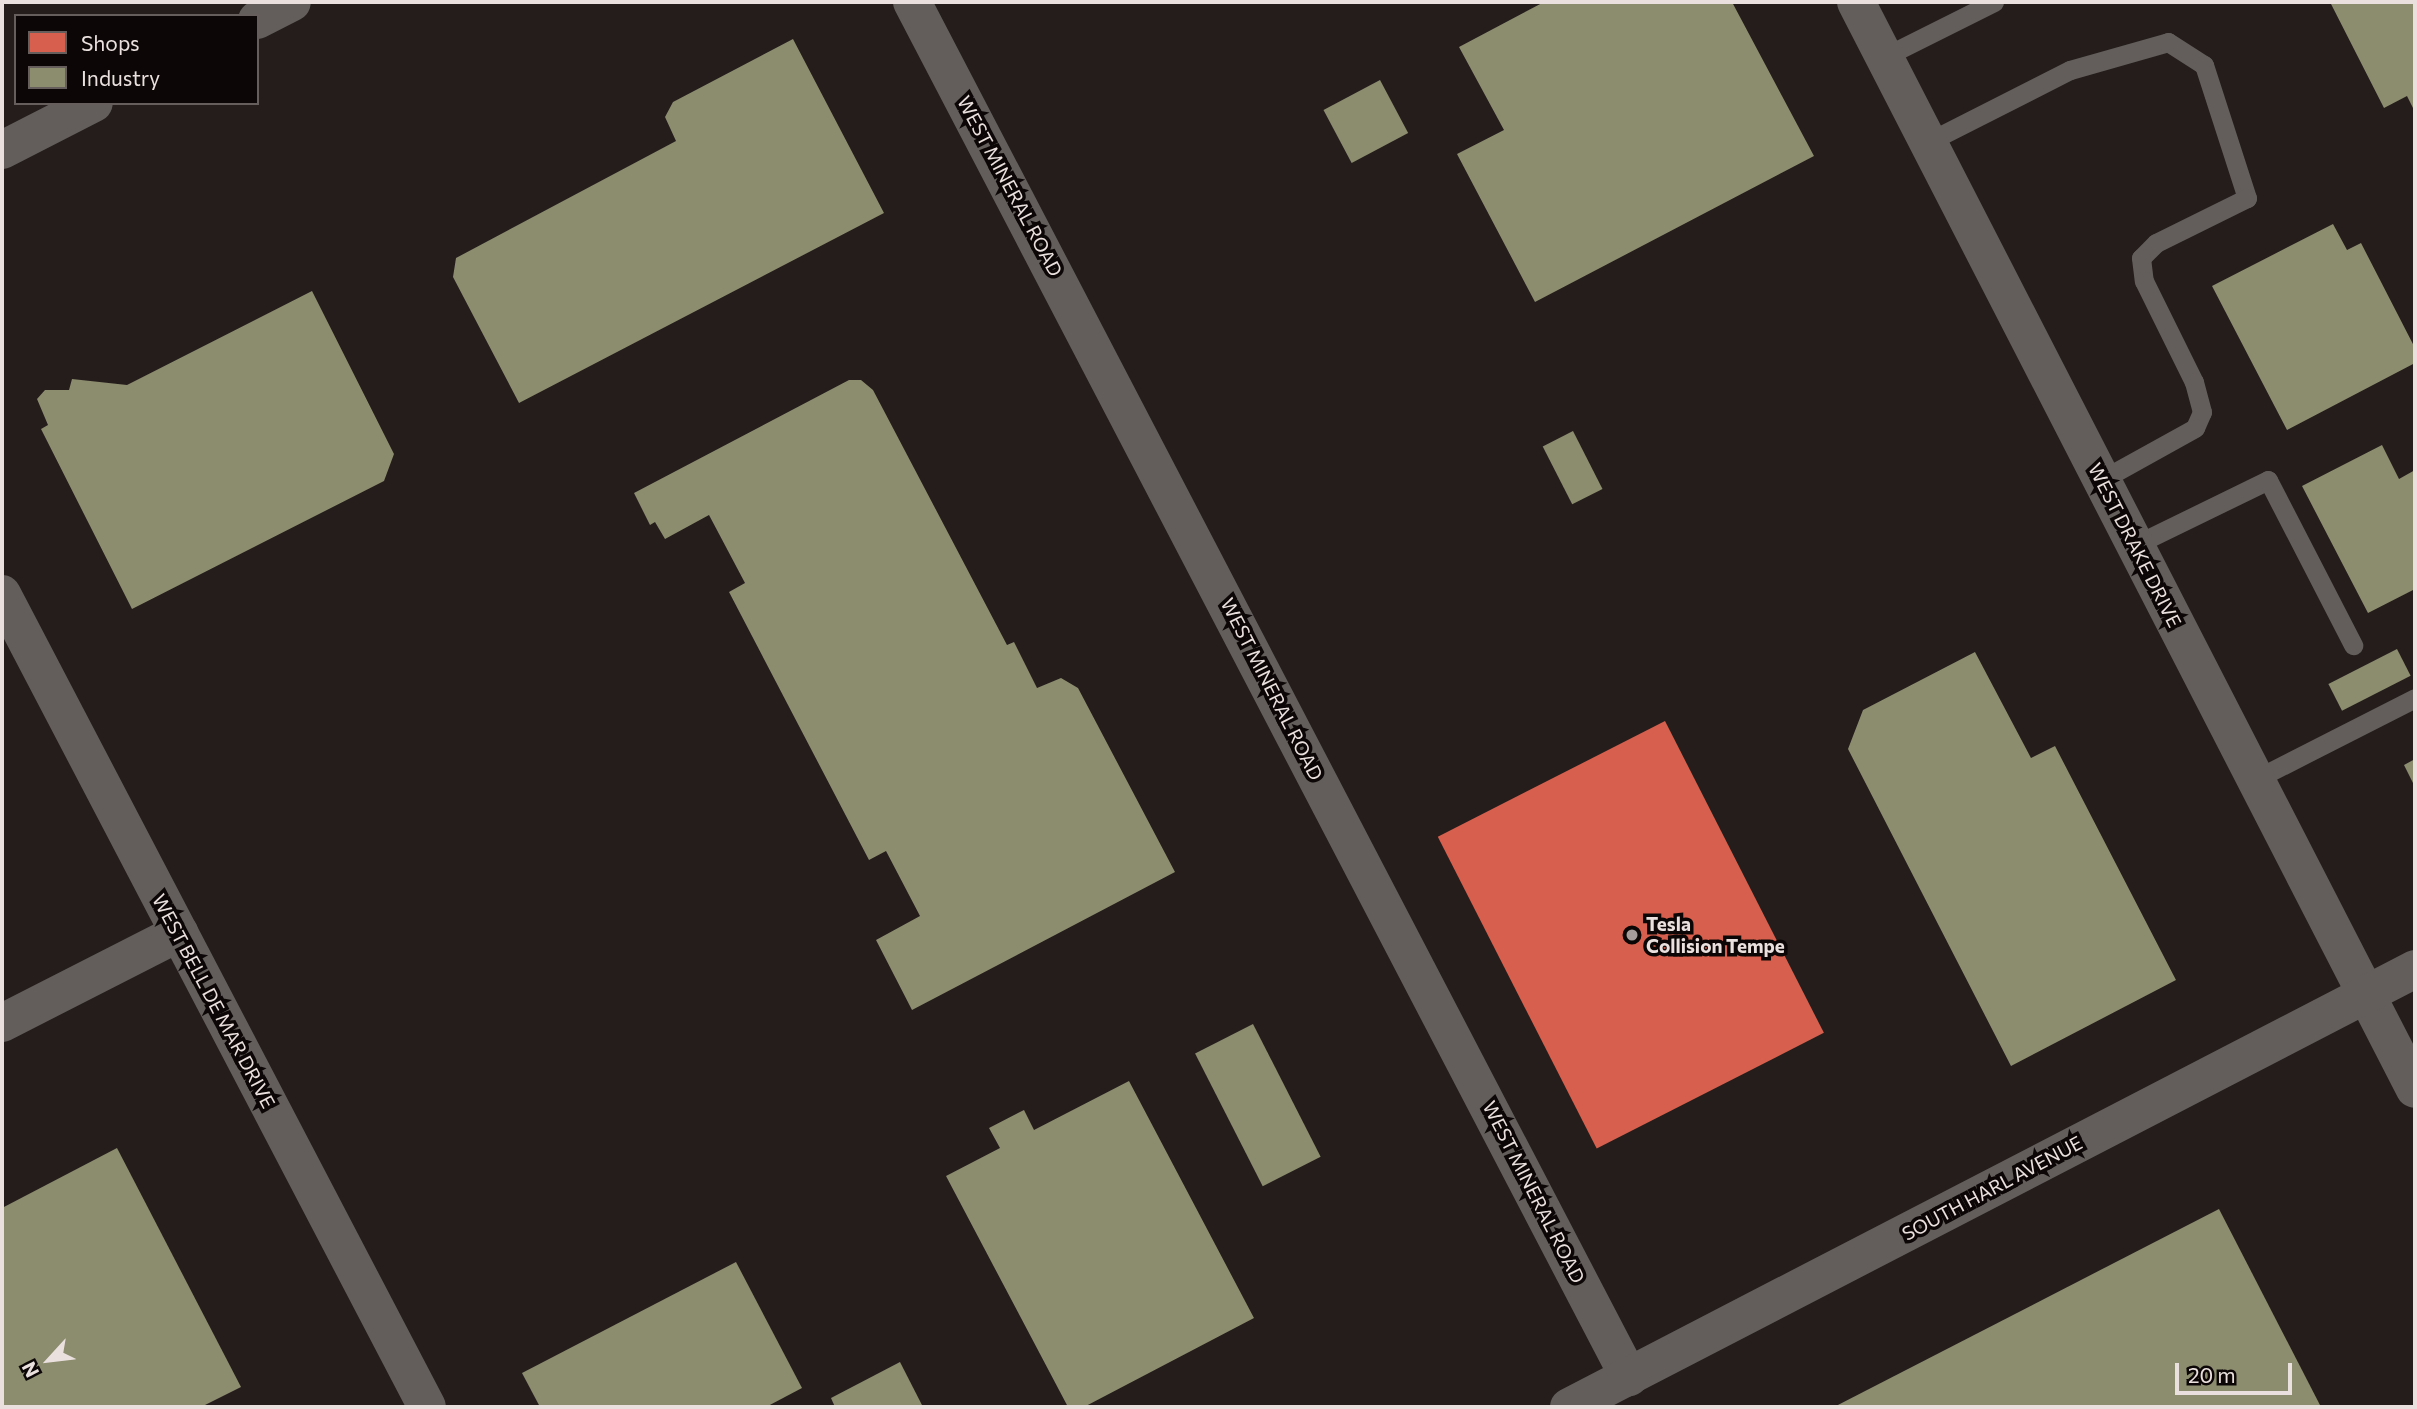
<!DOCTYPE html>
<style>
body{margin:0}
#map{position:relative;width:2417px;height:1409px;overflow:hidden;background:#241d1c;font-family:Commissioner,sans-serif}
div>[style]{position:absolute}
.shops>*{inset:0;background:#d6604d;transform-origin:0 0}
.industry>*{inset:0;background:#8c8c6e;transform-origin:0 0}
.lane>*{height:19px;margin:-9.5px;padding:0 9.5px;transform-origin:9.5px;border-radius:9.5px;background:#635e5c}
.street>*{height:38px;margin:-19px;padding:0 19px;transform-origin:19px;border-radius:19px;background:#635e5c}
.secondary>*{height:38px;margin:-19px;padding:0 19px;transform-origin:19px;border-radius:19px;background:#635e5c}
.dots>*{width:19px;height:19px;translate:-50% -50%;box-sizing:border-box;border:4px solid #0c0706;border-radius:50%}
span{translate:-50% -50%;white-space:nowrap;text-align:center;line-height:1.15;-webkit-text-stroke:7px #0c0706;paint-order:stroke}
.street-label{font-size:19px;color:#eae1df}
.poi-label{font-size:19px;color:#eae1df;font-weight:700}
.left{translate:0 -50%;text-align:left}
.frame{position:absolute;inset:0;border:4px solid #eae1df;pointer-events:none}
.legend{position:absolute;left:14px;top:14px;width:245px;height:91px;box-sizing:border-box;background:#0c0706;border:2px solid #655e5d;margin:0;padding:9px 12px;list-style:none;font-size:21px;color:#eae1df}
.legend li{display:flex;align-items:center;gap:14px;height:35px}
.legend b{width:35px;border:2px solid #655e5d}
.north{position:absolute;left:14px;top:1325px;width:70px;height:70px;-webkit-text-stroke:5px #0c0706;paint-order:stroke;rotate:243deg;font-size:19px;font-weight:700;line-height:28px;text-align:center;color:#eae1df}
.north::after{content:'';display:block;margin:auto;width:24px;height:32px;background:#eae1df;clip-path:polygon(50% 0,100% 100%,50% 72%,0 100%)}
.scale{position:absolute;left:2175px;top:1363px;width:117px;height:32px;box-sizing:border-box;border:4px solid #eae1df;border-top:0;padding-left:9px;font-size:21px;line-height:24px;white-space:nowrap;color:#eae1df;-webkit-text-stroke:5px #0c0706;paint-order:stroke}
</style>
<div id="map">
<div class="shops">
<div style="left:1665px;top:721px;width:350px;height:255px;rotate:63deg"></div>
</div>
<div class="industry">
<div style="clip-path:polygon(1544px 2px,1732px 2px,1814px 156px,1535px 302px,1457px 154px,1504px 130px,1459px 47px)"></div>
<div style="clip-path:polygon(2330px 2px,2415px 2px,2415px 112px,2407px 96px,2384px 108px)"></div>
<div style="clip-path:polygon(793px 39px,884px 213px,519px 403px,453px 277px,456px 258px,676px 141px,665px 117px,673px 102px)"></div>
<div style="left:1380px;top:80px;width:60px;height:64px;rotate:62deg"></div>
<div style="clip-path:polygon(2333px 224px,2347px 250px,2361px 243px,2415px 348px,2415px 363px,2287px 430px,2212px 286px)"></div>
<div style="clip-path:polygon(312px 291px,394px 454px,384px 481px,132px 609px,41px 429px,48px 425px,37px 399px,45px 390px,69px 390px,72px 379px,127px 385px)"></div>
<div style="clip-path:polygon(849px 380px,861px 380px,873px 390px,1007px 645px,1014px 642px,1037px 688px,1061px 678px,1078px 688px,1175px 872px,912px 1010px,876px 940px,920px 916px,886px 851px,869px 860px,729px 592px,745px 583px,709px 515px,665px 539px,655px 522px,650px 525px,634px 493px)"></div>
<div style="left:1573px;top:431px;width:65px;height:34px;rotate:63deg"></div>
<div style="clip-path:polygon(2382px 445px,2399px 479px,2415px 470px,2415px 589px,2368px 613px,2302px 486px)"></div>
<div style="left:2397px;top:649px;width:30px;height:77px;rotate:63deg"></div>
<div style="clip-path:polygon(1975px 652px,2031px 758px,2055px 746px,2176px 980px,2011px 1066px,1848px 749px,1863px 710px)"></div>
<div style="clip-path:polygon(2415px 759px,2415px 787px,2404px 765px)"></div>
<div style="left:1253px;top:1024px;width:149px;height:65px;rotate:63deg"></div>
<div style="clip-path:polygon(1129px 1081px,1254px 1318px,1084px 1407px,1068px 1407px,946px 1176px,1000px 1148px,989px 1128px,1024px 1110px,1034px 1130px)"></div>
<div style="clip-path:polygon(117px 1148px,241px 1387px,201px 1407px,2px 1407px,2px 1208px)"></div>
<div style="clip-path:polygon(2219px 1209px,2321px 1407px,1834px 1407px)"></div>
<div style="clip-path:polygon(736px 1262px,802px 1388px,766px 1407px,540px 1407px,522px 1373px)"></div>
<div style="clip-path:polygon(900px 1362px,923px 1407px,835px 1407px,831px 1398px)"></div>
</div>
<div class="lane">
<div style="left:1884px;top:57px;width:123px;rotate:-26.6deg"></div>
<div style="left:1928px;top:142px;width:159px;rotate:-26.9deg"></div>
<div style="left:2070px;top:70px;width:102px;rotate:-15.9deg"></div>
<div style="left:2168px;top:42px;width:43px;rotate:32.6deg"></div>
<div style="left:2204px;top:65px;width:140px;rotate:72.1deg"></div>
<div style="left:2247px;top:198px;width:102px;rotate:153.7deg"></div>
<div style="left:2156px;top:243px;width:21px;rotate:135deg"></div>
<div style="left:2141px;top:258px;width:23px;rotate:83deg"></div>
<div style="left:2144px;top:281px;width:113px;rotate:63.7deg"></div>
<div style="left:2194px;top:382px;width:31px;rotate:75deg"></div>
<div style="left:2202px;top:412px;width:17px;rotate:114deg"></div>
<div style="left:2195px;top:428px;width:107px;rotate:151deg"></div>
<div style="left:2135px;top:545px;width:148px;rotate:-26deg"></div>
<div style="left:2268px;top:480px;width:186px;rotate:62.7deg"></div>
<div style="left:2256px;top:779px;width:178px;rotate:-27deg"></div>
</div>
<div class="street">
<div style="left:912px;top:2px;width:1551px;rotate:62.46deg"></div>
<div style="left:1856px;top:2px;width:1222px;rotate:62.79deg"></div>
<div style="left:2px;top:594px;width:917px;rotate:62.4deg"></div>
<div style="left:2px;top:1023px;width:199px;rotate:-27deg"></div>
<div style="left:1569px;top:1407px;width:953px;rotate:-27.37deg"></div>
</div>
<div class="secondary">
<div style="left:257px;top:20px;width:39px;rotate:-27deg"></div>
<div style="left:2px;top:150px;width:103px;rotate:-27.1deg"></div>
</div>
<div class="dots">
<div style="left:1632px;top:935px;background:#a59c9b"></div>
</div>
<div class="street-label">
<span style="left:1010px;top:186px;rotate:62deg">WEST MINERAL ROAD</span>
<span style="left:2135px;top:545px;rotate:63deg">WEST DRAKE DRIVE</span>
<span style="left:1272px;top:689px;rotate:63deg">WEST MINERAL ROAD</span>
<span style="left:214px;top:1001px;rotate:62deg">WEST BELL DE MAR DRIVE</span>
<span style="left:1992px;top:1188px;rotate:-28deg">SOUTH HARL AVENUE</span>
<span style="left:1534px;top:1192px;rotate:63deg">WEST MINERAL ROAD</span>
</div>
<div class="poi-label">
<span class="left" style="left:1646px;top:935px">Tesla<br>Collision Tempe</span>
</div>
<div class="frame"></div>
<ul class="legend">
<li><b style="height:19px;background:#d6604d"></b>Shops</li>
<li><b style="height:19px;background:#8c8c6e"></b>Industry</li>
</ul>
<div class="north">N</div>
<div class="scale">20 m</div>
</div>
